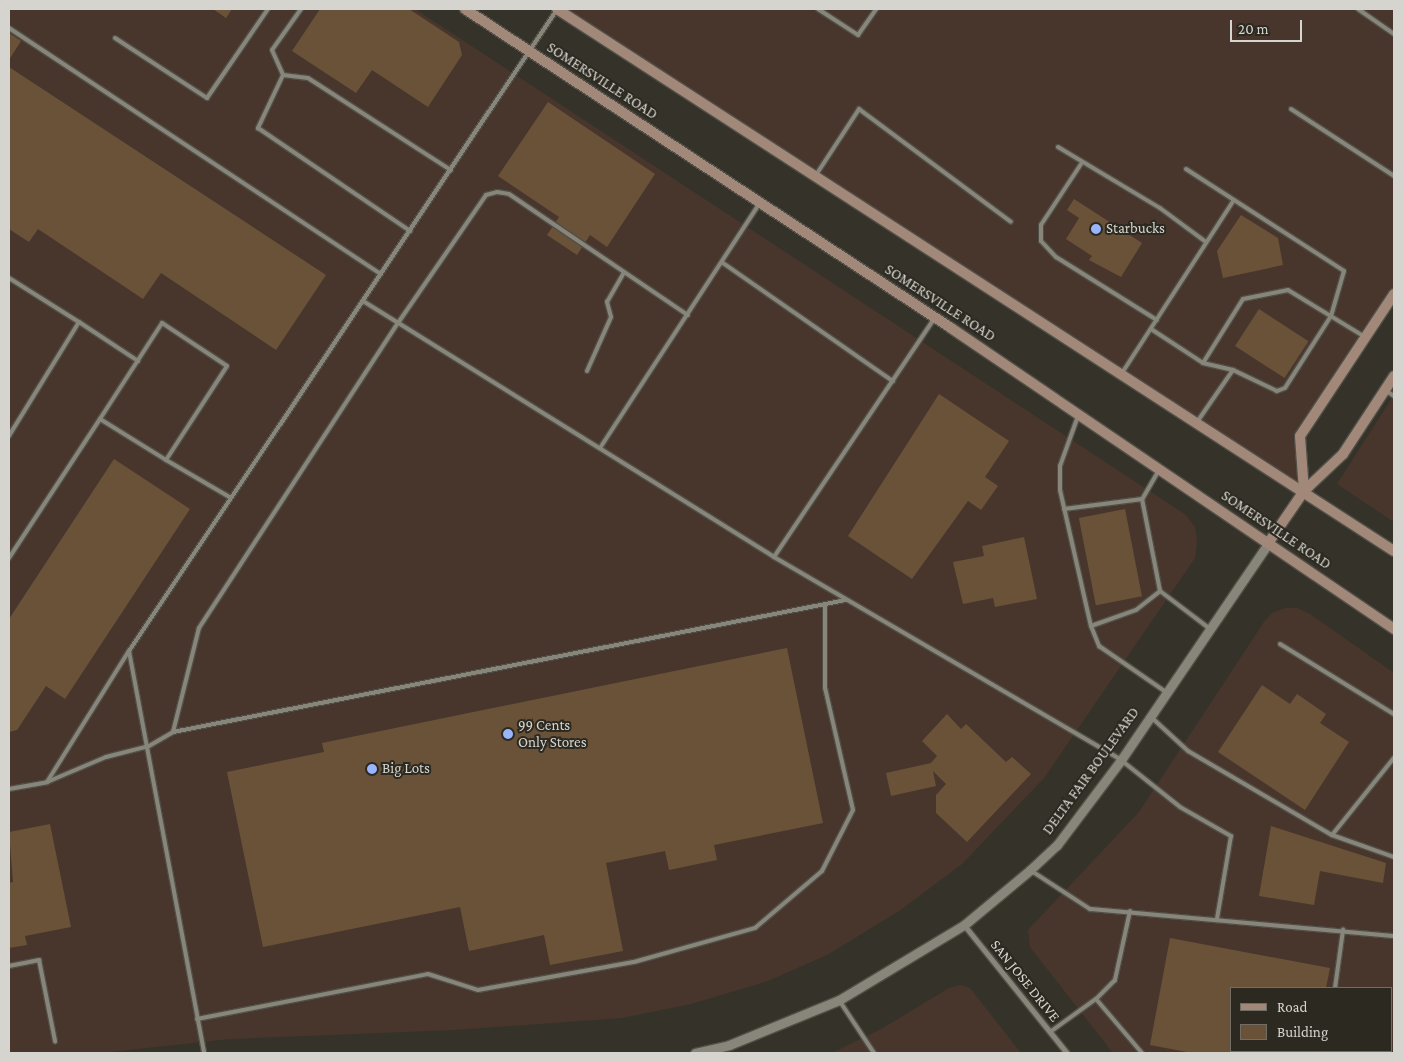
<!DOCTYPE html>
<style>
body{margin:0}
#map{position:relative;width:1403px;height:1062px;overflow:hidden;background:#353329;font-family:"Crimson Pro",serif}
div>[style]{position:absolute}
.commercial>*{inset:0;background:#48362d}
.building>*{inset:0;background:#6a5239;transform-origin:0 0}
.roads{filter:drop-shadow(1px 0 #504f47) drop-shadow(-1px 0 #504f47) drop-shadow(0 1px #504f47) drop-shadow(0 -1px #504f47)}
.service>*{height:4px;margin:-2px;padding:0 2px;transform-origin:2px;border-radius:2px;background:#88867b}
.minor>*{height:5px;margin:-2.5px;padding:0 2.5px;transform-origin:2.5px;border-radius:2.5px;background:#88867b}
.tertiary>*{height:9px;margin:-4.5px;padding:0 4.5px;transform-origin:4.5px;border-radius:4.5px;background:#88867b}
.secondary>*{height:10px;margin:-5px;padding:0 5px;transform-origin:5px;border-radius:5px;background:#a18879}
.dots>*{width:14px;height:14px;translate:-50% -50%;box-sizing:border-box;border:2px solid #2b2920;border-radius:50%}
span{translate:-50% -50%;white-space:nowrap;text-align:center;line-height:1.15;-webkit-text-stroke:4px #2b2920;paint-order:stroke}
.street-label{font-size:15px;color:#d5d4ce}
.poi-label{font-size:15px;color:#d5d4ce}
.left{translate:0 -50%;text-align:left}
.frame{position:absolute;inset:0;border:10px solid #d5d4ce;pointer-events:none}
.legend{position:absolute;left:1230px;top:987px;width:162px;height:65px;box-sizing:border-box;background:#2b2920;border:1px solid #6f6d66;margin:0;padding:6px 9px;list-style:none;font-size:15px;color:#d5d4ce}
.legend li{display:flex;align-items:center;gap:10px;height:25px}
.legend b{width:25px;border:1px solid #6f6d66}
.scale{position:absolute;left:1230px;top:20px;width:72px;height:22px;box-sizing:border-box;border:2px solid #d5d4ce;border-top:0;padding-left:6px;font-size:15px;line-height:18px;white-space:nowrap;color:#d5d4ce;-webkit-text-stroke:4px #2b2920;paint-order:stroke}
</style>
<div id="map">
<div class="commercial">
<div style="clip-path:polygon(9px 9px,415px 9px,1186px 515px,1195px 527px,1197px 541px,1195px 558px,1044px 778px,962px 864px,899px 911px,827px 955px,768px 981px,691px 1004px,622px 1018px,454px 1030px,229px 1039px,101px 1053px,9px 1053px)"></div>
<div style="clip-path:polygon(557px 9px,1394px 9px,1394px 294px,1300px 436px,1304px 491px)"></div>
<div style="clip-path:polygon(1394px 395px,1394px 522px,1337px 484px)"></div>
<div style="clip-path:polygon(evenodd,1285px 608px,1297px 608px,1310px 614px,1394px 673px,1394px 1053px,1113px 1053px,1030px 947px,1028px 930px,1139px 812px,1264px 622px,1272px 613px,1285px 608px,1232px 988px,1392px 988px,1392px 1051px,1232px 1051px,1232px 988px)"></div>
<div style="clip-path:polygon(961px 985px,970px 988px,1021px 1053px,832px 1053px,883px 1028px,949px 988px)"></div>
</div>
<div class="building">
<div style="clip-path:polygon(213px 9px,232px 9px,226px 18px)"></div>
<div style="clip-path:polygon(320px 9px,409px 9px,459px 42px,462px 55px,428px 107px,372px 70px,356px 93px,292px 51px)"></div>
<div style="clip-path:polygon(9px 33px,21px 41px,9px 60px)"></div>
<div style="clip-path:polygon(9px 67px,326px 275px,276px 350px,161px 273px,143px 299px,38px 229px,29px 242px,9px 229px)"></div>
<div style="clip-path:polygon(548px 102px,655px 174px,607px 247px,590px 235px,577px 255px,547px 235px,559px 217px,498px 176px)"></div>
<div style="clip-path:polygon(1074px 199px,1142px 243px,1121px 277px,1089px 260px,1092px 256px,1066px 239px,1079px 218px,1067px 210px)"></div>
<div style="clip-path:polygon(1241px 215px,1278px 238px,1283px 265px,1223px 278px,1217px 251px)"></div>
<div style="left:1259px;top:309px;width:59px;height:44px;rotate:33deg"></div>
<div style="clip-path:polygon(939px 394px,1009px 441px,985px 477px,998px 486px,981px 510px,968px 501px,912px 579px,848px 536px)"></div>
<div style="clip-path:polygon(114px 459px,190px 509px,65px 699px,46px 686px,17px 730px,9px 732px,9px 619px)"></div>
<div style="left:1125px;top:509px;width:89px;height:47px;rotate:79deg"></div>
<div style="clip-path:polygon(1024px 537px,1037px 599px,995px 607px,993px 598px,963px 604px,953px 562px,984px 556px,982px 546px)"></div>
<div style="clip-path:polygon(787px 648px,823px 823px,714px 845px,717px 860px,669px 870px,665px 851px,606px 863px,623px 951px,550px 965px,544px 935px,469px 951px,460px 907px,263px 947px,227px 772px,324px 752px,322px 743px)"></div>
<div style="clip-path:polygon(1262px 685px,1290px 704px,1297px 694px,1326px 714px,1320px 723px,1349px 742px,1305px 810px,1218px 752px)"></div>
<div style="clip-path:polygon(947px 714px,961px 729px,966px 724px,1006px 762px,1012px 757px,1031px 774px,967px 842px,936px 813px,936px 795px,946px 784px,933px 771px,936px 786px,891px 796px,886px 773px,931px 763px,937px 756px,922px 741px)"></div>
<div style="clip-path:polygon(50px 824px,71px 927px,25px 936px,27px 945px,9px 948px,9px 883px,13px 882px,9px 832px)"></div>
<div style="clip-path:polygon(1271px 826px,1386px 863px,1383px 883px,1320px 871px,1314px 905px,1259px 896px)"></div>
<div style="clip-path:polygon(1170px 938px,1330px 968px,1326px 988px,1232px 988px,1232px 1051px,1314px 1051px,1314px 1053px,1192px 1053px,1150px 1045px)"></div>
</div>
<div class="roads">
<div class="service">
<div style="left:301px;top:9px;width:50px;rotate:125.3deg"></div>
<div style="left:272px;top:50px;width:27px;rotate:66deg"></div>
<div style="left:283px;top:75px;width:59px;rotate:115.3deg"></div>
<div style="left:258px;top:128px;width:184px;rotate:34.1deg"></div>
<div style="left:818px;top:9px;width:48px;rotate:33deg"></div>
<div style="left:858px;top:35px;width:32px;rotate:-55deg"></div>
<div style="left:1358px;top:9px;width:44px;rotate:34.8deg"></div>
<div style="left:9px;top:28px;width:446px;rotate:33.5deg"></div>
<div style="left:115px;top:38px;width:110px;rotate:33.1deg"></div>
<div style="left:207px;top:98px;width:108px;rotate:-55.6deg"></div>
<div style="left:283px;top:75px;width:25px;rotate:7deg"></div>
<div style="left:308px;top:78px;width:170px;rotate:32.8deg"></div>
<div style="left:1291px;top:109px;width:123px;rotate:33deg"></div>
<div style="left:1058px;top:147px;width:119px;rotate:30.9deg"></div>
<div style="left:1160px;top:208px;width:57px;rotate:36.5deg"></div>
<div style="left:1081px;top:164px;width:73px;rotate:123.3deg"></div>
<div style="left:1041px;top:225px;width:16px;rotate:90deg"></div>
<div style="left:1041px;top:241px;width:22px;rotate:47deg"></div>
<div style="left:1056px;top:257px;width:119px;rotate:32deg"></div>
<div style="left:1186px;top:169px;width:188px;rotate:32.8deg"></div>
<div style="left:1344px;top:271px;width:47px;rotate:106.1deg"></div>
<div style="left:1331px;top:316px;width:85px;rotate:122.6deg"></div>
<div style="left:1285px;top:388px;width:9px;rotate:159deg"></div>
<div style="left:1277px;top:391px;width:49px;rotate:-154.5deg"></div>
<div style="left:816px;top:175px;width:79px;rotate:-56.9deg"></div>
<div style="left:859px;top:109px;width:189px;rotate:36.6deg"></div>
<div style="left:723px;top:263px;width:207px;rotate:34.8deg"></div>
<div style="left:9px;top:278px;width:83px;rotate:32.2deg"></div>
<div style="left:79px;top:322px;width:134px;rotate:121.6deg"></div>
<div style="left:363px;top:301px;width:484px;rotate:31.9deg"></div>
<div style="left:774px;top:557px;width:402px;rotate:30.3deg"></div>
<div style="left:1121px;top:760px;width:75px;rotate:38.5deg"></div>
<div style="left:1180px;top:807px;width:59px;rotate:29.6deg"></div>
<div style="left:1231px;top:836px;width:84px;rotate:99.6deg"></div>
<div style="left:79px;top:322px;width:71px;rotate:33.5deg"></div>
<div style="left:1151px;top:329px;width:62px;rotate:33.2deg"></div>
<div style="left:587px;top:371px;width:59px;rotate:-66deg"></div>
<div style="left:611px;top:317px;width:16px;rotate:-105deg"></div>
<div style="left:607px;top:302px;width:34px;rotate:-60deg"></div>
<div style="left:1122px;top:373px;width:206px;rotate:-57.1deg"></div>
<div style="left:1385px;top:390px;width:11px;rotate:34deg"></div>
<div style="left:1078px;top:416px;width:53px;rotate:109.8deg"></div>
<div style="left:1060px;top:466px;width:24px;rotate:90deg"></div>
<div style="left:1060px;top:490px;width:139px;rotate:77.2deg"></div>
<div style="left:1091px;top:626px;width:22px;rotate:68deg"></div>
<div style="left:1099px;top:646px;width:81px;rotate:34.5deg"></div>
<div style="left:1197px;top:422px;width:63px;rotate:-55.3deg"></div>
<div style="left:1233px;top:370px;width:31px;rotate:-167deg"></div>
<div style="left:1203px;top:363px;width:75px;rotate:-58deg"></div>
<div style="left:1243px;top:299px;width:46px;rotate:-11.3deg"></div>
<div style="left:1288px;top:290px;width:90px;rotate:31.4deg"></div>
<div style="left:600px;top:448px;width:293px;rotate:-56.9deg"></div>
<div style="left:166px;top:460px;width:112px;rotate:-57deg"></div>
<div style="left:227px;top:366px;width:78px;rotate:-146.5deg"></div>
<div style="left:162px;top:323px;width:114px;rotate:122.9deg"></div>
<div style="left:100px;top:419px;width:78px;rotate:31.8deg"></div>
<div style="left:166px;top:460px;width:75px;rotate:30.3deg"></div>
<div style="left:1159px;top:470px;width:34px;rotate:120deg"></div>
<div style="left:1142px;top:499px;width:94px;rotate:78.9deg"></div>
<div style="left:1160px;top:591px;width:61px;rotate:37.1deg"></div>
<div style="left:1064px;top:509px;width:79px;rotate:-7.3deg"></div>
<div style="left:774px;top:557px;width:287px;rotate:-56.1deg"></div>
<div style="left:9px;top:558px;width:166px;rotate:-56.8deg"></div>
<div style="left:1091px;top:626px;width:48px;rotate:-19.6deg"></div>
<div style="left:1136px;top:610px;width:31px;rotate:-38deg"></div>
<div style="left:1280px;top:644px;width:134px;rotate:31.6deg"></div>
<div style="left:129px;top:651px;width:409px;rotate:79.4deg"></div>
<div style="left:1151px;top:717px;width:50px;rotate:42.6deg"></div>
<div style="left:1188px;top:751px;width:167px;rotate:30.3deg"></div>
<div style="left:1332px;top:835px;width:99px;rotate:-51.2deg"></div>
<div style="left:173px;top:732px;width:107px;rotate:-76deg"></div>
<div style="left:199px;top:628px;width:364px;rotate:-56.9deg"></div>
<div style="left:398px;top:323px;width:155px;rotate:-55.5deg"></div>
<div style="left:486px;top:195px;width:11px;rotate:-15deg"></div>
<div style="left:497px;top:192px;width:12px;rotate:9deg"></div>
<div style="left:509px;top:194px;width:216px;rotate:34.1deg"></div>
<div style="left:47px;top:782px;width:64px;rotate:-23deg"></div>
<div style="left:106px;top:757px;width:44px;rotate:-14.3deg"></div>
<div style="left:149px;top:746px;width:28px;rotate:-30deg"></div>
<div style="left:173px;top:732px;width:686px;rotate:-11.1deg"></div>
<div style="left:9px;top:789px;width:39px;rotate:-10deg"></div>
<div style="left:47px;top:782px;width:155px;rotate:-58deg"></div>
<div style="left:129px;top:651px;width:769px;rotate:-56.29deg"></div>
<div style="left:1332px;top:835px;width:66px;rotate:19.5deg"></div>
<div style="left:1030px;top:870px;width:72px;rotate:33deg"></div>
<div style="left:1090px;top:909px;width:305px;rotate:5.1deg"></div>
<div style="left:1130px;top:911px;width:71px;rotate:102.3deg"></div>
<div style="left:1115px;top:980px;width:27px;rotate:135deg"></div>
<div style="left:1096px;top:999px;width:71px;rotate:49.6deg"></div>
<div style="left:9px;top:966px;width:31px;rotate:-11deg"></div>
<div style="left:39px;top:960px;width:83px;rotate:78.8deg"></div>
<div style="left:1335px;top:988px;width:59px;rotate:-82.1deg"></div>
<div style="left:839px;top:1000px;width:64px;rotate:56.6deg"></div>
<div style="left:197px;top:1019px;width:235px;rotate:-11deg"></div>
<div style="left:428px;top:974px;width:52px;rotate:17.7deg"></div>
<div style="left:478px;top:990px;width:158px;rotate:-10.2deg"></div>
<div style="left:634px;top:962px;width:126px;rotate:-15.7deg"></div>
<div style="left:755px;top:928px;width:88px;rotate:-40.4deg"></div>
<div style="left:822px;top:871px;width:68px;rotate:-63.1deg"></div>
<div style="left:853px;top:810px;width:125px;rotate:-102.9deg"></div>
<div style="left:825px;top:688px;width:83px;rotate:-90deg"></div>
<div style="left:1050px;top:1032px;width:57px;rotate:-35.7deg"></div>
<div style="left:1327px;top:1053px;width:2px;rotate:-90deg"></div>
</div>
<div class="minor">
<div style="left:964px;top:925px;width:164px;rotate:51.2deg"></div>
</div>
<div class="tertiary">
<div style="left:695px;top:1053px;width:35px;rotate:-13deg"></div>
<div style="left:729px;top:1045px;width:119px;rotate:-22.2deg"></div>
<div style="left:839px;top:1000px;width:146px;rotate:-31deg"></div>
<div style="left:964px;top:925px;width:86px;rotate:-39.8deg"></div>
<div style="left:1030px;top:870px;width:37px;rotate:-43deg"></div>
<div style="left:1057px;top:845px;width:106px;rotate:-53deg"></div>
<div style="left:1121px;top:760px;width:263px;rotate:-55.8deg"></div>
</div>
<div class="secondary">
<div style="left:465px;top:9px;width:581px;rotate:33.28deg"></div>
<div style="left:951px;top:328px;width:536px;rotate:34.19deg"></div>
<div style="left:557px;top:9px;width:997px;rotate:32.93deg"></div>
<div style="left:1304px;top:491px;width:55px;rotate:-94.2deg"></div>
<div style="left:1300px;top:436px;width:170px;rotate:-56.5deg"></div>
<div style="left:1269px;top:542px;width:62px;rotate:-55.5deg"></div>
<div style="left:1304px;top:491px;width:54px;rotate:-43.5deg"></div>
<div style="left:1343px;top:454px;width:93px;rotate:-56.8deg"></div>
</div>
</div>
<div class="dots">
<div style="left:1096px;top:229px;background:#98b5fd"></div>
<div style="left:508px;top:734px;background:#98b5fd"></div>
<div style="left:372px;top:769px;background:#98b5fd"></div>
</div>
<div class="street-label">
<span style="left:602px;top:81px;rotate:33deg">SOMERSVILLE ROAD</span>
<span style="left:940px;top:303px;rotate:33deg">SOMERSVILLE ROAD</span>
<span style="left:1276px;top:530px;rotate:34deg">SOMERSVILLE ROAD</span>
<span style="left:1091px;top:771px;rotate:-54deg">DELTA FAIR BOULEVARD</span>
<span style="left:1025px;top:981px;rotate:51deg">SAN JOSE DRIVE</span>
</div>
<div class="poi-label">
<span class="left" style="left:1106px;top:229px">Starbucks</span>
<span class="left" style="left:518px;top:734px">99 Cents<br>Only Stores</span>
<span class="left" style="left:382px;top:769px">Big Lots</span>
</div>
<div class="frame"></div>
<ul class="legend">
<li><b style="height:6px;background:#a18879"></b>Road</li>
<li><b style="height:14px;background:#6a5239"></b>Building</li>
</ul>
<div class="scale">20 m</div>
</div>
